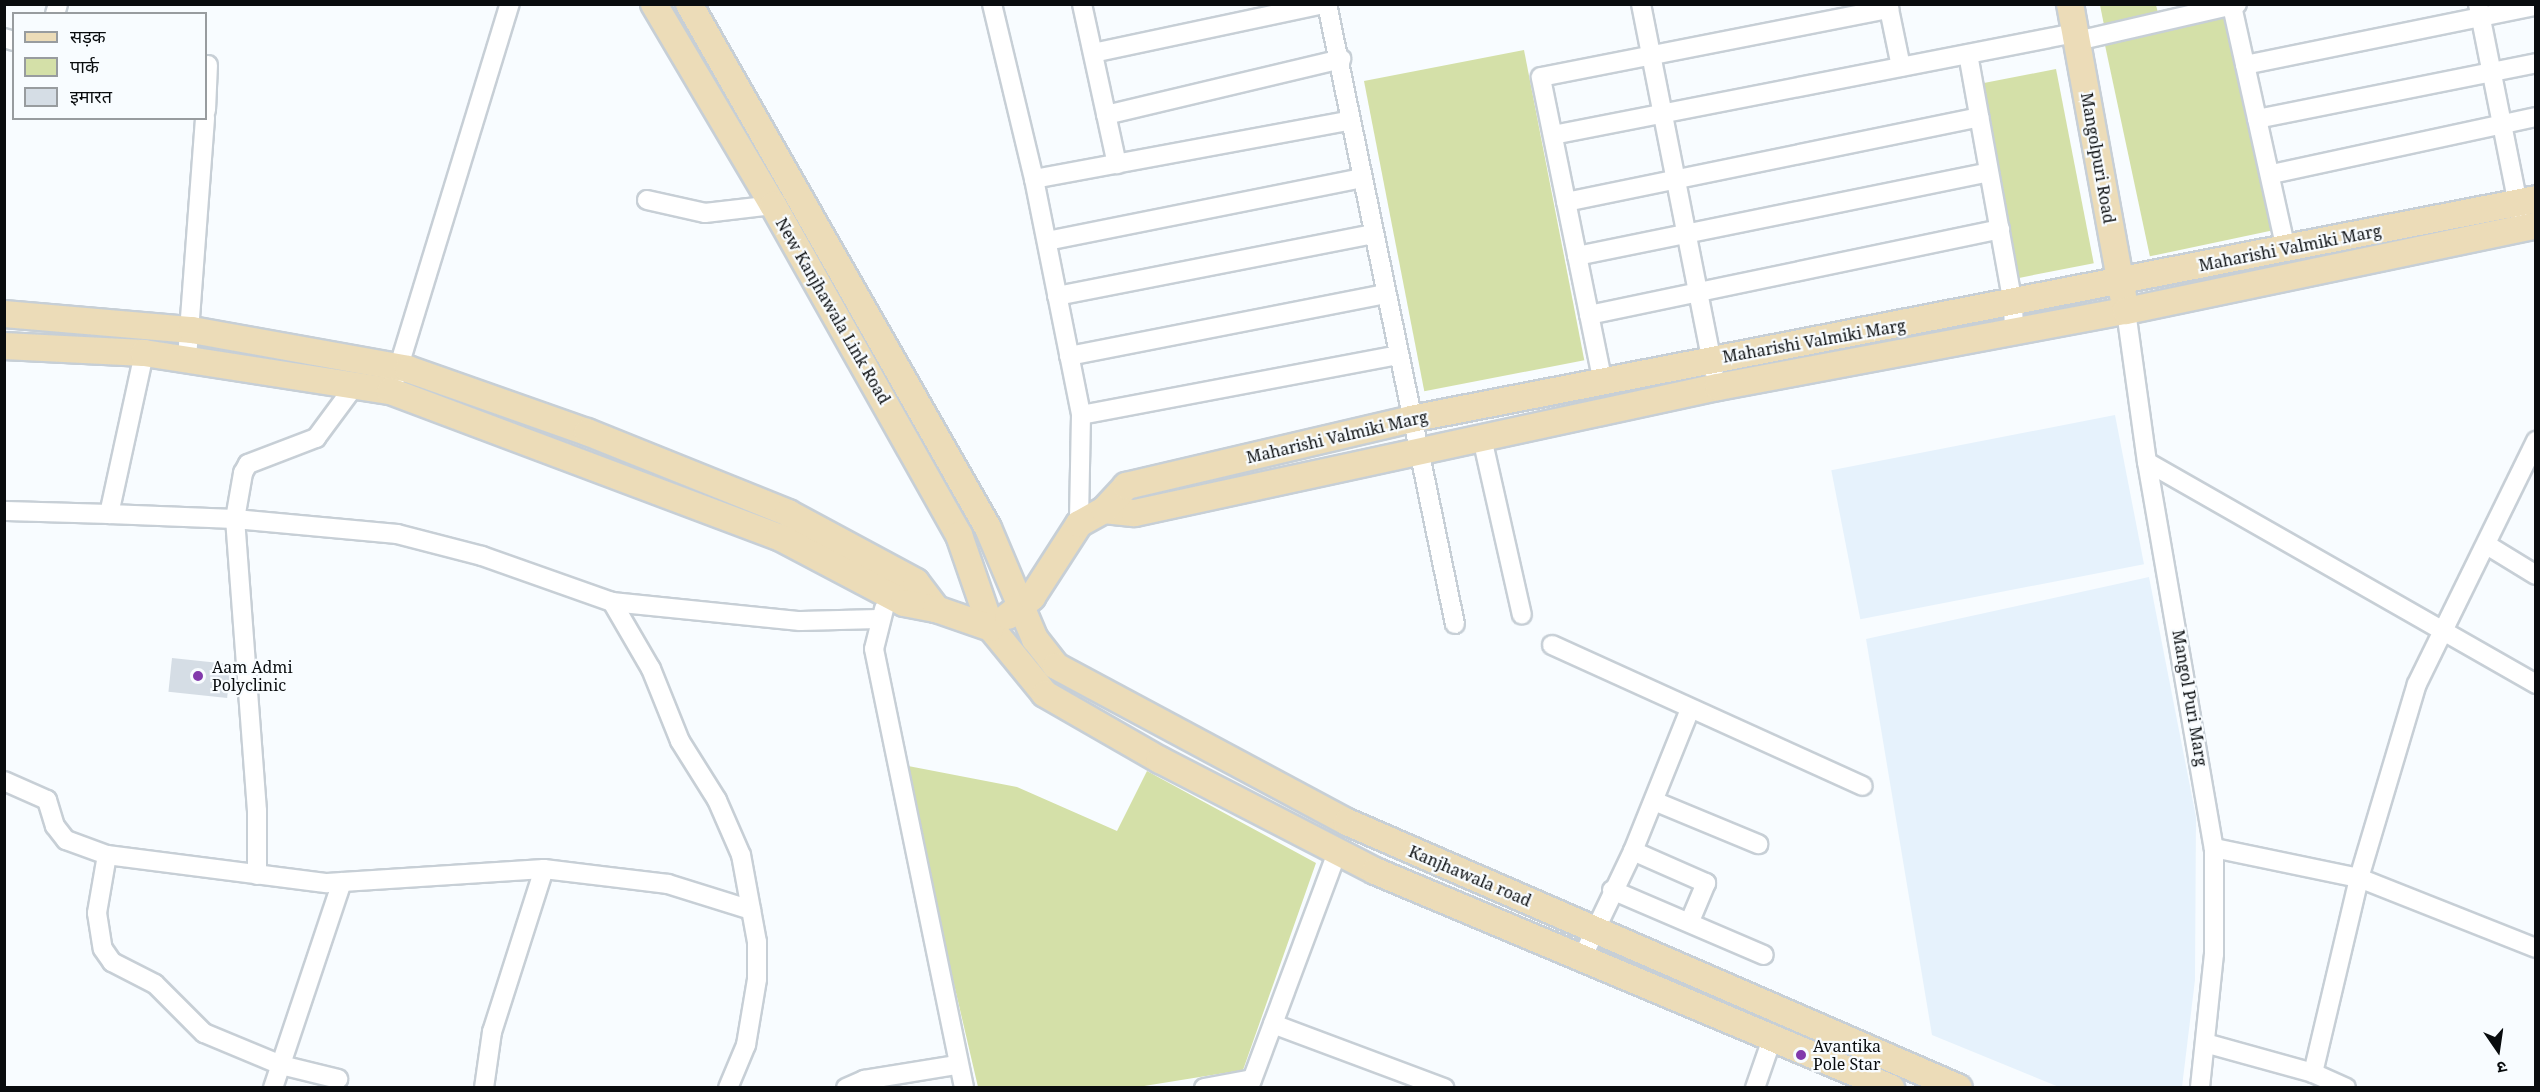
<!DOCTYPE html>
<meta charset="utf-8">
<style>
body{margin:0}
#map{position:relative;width:2540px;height:1092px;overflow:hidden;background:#f8fcff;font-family:"Noto Serif","Noto Sans Devanagari",serif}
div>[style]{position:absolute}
.built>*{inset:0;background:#e6f2fc;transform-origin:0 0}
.green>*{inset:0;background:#d4e0a8;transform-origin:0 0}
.building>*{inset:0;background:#d5dde5;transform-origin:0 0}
.roads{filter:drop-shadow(2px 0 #c7cfd6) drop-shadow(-2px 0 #c7cfd6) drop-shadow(0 2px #c7cfd6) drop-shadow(0 -2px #c7cfd6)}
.street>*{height:18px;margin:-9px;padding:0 9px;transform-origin:9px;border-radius:9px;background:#fff}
.secondary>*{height:26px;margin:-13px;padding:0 13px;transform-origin:13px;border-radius:13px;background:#ecdcb8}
.dots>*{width:16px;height:16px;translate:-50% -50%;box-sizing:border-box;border:3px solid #f8fcff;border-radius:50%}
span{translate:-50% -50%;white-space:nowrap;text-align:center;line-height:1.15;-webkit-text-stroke:4.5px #f8fcff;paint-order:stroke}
.street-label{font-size:16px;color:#090c0e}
.poi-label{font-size:16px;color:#090c0e}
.left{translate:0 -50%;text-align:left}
.frame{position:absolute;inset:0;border:6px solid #090c0e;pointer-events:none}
.legend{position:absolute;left:12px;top:12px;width:195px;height:108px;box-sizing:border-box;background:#f8fcff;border:2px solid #989c9f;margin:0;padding:8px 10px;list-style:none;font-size:18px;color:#090c0e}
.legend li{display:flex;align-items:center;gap:12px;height:30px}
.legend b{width:30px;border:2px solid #989c9f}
.north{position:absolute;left:2468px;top:1020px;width:60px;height:60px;-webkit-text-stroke:4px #f8fcff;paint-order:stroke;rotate:167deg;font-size:16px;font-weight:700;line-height:24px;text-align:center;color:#090c0e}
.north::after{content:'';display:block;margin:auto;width:21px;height:27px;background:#090c0e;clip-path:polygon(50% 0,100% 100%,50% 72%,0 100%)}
</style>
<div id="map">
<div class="built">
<div style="left:2115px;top:415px;width:152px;height:289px;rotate:79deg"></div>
<div style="clip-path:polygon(2149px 577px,2196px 817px,2195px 980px,2182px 1087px,2059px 1087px,1932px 1035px,1866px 639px)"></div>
</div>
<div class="green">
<div style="clip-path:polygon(2100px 5px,2156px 5px,2158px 13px,2104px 25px)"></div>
<div style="left:2227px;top:13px;width:222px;height:126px;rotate:78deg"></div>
<div style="left:1524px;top:50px;width:316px;height:163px;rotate:79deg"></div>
<div style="left:2056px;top:69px;width:198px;height:80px;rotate:79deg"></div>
<div style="clip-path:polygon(903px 765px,1017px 787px,1117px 831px,1147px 771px,1316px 863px,1243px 1070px,1138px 1087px,978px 1087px)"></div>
</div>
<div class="building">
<div style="left:172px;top:658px;width:59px;height:34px;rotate:6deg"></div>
</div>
<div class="roads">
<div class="street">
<div style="left:992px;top:4px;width:180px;rotate:76.5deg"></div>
<div style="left:1034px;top:179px;width:241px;rotate:78.7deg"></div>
<div style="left:1081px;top:415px;width:109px;rotate:91.1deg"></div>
<div style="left:1082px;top:4px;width:164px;rotate:77.7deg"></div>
<div style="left:1327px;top:4px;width:633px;rotate:78.34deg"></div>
<div style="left:1641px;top:4px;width:374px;rotate:78.8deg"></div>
<div style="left:1888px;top:4px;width:64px;rotate:78.3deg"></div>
<div style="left:2478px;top:4px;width:215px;rotate:78.7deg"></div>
<div style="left:2232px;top:6px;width:249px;rotate:77.5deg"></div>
<div style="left:55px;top:14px;width:10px;rotate:-73deg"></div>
<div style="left:4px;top:38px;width:10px;rotate:17deg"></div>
<div style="left:2077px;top:41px;width:164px;rotate:-13deg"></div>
<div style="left:1093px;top:53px;width:236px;rotate:-12deg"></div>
<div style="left:1968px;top:54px;width:253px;rotate:79.8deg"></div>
<div style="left:2013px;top:303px;width:28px;rotate:88deg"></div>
<div style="left:2245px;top:65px;width:297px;rotate:-11.5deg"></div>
<div style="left:206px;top:110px;width:45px;rotate:-87.5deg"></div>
<div style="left:1106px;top:115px;width:242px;rotate:-13.4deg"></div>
<div style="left:2257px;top:119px;width:285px;rotate:-11.3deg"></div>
<div style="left:1553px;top:135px;width:532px;rotate:-11.06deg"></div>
<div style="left:2272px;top:174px;width:270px;rotate:-12.2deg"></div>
<div style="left:1034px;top:179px;width:322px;rotate:-10.5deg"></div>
<div style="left:647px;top:200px;width:59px;rotate:12.6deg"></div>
<div style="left:705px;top:213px;width:68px;rotate:-6.7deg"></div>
<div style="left:1566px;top:202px;width:422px;rotate:-11.6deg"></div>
<div style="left:1047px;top:241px;width:322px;rotate:-11.3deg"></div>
<div style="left:1577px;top:256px;width:420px;rotate:-11.5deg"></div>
<div style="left:1057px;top:296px;width:323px;rotate:-11.1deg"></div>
<div style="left:2126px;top:311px;width:152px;rotate:82.1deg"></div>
<div style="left:2147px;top:462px;width:392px;rotate:80.2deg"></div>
<div style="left:2214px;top:848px;width:106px;rotate:90deg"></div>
<div style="left:2214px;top:954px;width:135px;rotate:96deg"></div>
<div style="left:1589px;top:315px;width:420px;rotate:-11.8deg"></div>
<div style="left:1069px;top:356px;width:323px;rotate:-11.1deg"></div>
<div style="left:187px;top:358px;width:241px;rotate:-85.7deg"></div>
<div style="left:395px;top:379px;width:392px;rotate:-73deg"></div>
<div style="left:1603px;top:383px;width:312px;rotate:-101.5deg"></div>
<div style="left:1541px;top:77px;width:355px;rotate:-11.1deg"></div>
<div style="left:1081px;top:415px;width:323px;rotate:-10.7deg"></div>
<div style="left:1482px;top:438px;width:181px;rotate:77.3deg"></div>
<div style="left:2147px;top:462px;width:448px;rotate:29.7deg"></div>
<div style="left:4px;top:511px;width:105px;rotate:1.6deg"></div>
<div style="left:109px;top:514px;width:165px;rotate:-77.7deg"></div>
<div style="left:109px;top:514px;width:126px;rotate:2.3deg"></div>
<div style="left:235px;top:519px;width:163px;rotate:5.3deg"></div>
<div style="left:397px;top:534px;width:88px;rotate:14.5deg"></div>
<div style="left:482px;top:556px;width:138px;rotate:19.5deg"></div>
<div style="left:2487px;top:545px;width:57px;rotate:31.5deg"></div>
<div style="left:884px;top:609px;width:41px;rotate:104deg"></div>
<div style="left:874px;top:649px;width:448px;rotate:78.4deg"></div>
<div style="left:1552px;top:645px;width:341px;rotate:24.4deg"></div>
<div style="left:4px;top:781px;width:47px;rotate:23.8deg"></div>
<div style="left:47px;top:800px;width:27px;rotate:73deg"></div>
<div style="left:55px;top:826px;width:18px;rotate:52deg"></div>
<div style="left:66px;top:840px;width:44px;rotate:20.1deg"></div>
<div style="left:107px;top:855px;width:222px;rotate:7.3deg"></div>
<div style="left:327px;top:883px;width:217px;rotate:-3.7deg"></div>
<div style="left:544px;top:869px;width:125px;rotate:6.9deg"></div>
<div style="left:668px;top:884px;width:87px;rotate:17.4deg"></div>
<div style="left:1654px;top:801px;width:113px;rotate:22.5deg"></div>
<div style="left:2214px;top:848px;width:148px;rotate:11.7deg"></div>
<div style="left:2359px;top:878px;width:190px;rotate:21.6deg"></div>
<div style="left:1633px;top:851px;width:80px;rotate:23.7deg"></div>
<div style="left:1706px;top:883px;width:41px;rotate:112.8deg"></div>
<div style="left:107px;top:855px;width:59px;rotate:99.8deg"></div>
<div style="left:97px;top:913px;width:36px;rotate:81deg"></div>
<div style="left:103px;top:949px;width:16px;rotate:55deg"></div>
<div style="left:112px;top:962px;width:48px;rotate:27.1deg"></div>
<div style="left:155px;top:984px;width:69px;rotate:45deg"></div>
<div style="left:204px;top:1033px;width:83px;rotate:22.6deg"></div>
<div style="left:281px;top:1065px;width:59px;rotate:13.8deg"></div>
<div style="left:257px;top:875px;width:64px;rotate:-90deg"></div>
<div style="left:257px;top:811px;width:293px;rotate:-94.3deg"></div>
<div style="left:235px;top:519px;width:47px;rotate:-80.1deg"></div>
<div style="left:243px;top:473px;width:10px;rotate:-61deg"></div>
<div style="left:248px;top:464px;width:73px;rotate:-20.9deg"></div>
<div style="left:316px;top:438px;width:67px;rotate:-53.5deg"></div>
<div style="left:1612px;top:890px;width:165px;rotate:23.2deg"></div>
<div style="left:1582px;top:958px;width:119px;rotate:-64.5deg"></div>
<div style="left:1633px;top:851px;width:153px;rotate:-68.1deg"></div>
<div style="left:1273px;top:1024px;width:183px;rotate:20.5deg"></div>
<div style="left:2205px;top:1043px;width:112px;rotate:15.5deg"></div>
<div style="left:2313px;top:1073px;width:36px;rotate:24deg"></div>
<div style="left:2313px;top:1073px;width:200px;rotate:-76.7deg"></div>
<div style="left:2359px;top:878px;width:202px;rotate:-73.4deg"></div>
<div style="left:2417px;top:684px;width:271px;rotate:-63.9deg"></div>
<div style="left:273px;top:1088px;width:217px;rotate:-71.5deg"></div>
<div style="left:484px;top:1088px;width:57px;rotate:-81.9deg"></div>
<div style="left:492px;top:1032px;width:171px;rotate:-72.3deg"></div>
<div style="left:728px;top:1088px;width:47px;rotate:-67.3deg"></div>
<div style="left:746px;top:1045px;width:67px;rotate:-80.5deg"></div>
<div style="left:757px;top:979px;width:37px;rotate:-90deg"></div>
<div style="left:757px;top:942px;width:88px;rotate:-100.4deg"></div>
<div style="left:741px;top:855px;width:60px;rotate:-113.6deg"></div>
<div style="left:717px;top:800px;width:70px;rotate:-122.1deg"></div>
<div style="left:680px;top:741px;width:78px;rotate:-111.9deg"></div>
<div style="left:651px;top:669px;width:78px;rotate:-120.2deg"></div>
<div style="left:612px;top:602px;width:189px;rotate:5.8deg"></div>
<div style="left:800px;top:621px;width:79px;rotate:-1.5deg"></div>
<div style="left:846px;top:1088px;width:20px;rotate:-24deg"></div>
<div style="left:864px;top:1080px;width:94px;rotate:-9.2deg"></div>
<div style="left:1204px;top:1088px;width:49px;rotate:-10.6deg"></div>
<div style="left:1249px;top:1088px;width:254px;rotate:-69.5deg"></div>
<div style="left:1755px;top:1088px;width:52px;rotate:-70.9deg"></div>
</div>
<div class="secondary">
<div style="left:654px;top:4px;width:234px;rotate:59.4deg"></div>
<div style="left:773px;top:205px;width:379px;rotate:60.6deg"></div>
<div style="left:959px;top:535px;width:98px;rotate:71deg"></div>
<div style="left:991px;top:628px;width:85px;rotate:50.7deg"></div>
<div style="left:1045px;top:694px;width:133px;rotate:29.9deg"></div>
<div style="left:1160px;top:760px;width:242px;rotate:27.3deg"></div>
<div style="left:1375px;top:871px;width:560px;rotate:22.81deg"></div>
<div style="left:689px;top:4px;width:603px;rotate:60.29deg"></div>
<div style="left:988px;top:528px;width:121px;rotate:67.1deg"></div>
<div style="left:1035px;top:639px;width:34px;rotate:52deg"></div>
<div style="left:1056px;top:666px;width:330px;rotate:28.2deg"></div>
<div style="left:1347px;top:822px;width:667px;rotate:23.49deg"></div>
<div style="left:2070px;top:4px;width:297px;rotate:79.7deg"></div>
<div style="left:4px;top:314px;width:189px;rotate:4.9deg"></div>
<div style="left:192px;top:330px;width:219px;rotate:10.2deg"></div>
<div style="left:408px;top:369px;width:190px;rotate:19.4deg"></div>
<div style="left:587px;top:432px;width:217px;rotate:21.9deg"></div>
<div style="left:788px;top:513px;width:145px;rotate:28.3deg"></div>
<div style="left:916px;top:582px;width:34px;rotate:53deg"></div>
<div style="left:4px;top:346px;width:140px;rotate:2.9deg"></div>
<div style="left:144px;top:353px;width:249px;rotate:8.8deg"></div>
<div style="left:390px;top:391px;width:415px;rotate:20.6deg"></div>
<div style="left:779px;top:537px;width:141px;rotate:27.8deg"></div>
<div style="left:904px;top:603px;width:33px;rotate:11deg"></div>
<div style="left:936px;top:609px;width:58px;rotate:19.1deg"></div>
<div style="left:1104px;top:510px;width:31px;rotate:6deg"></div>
<div style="left:1135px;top:513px;width:596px;rotate:-12.2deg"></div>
<div style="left:1718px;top:387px;width:415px;rotate:-10.6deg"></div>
<div style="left:2126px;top:311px;width:419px;rotate:-11.8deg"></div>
<div style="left:1008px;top:616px;width:31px;rotate:-38deg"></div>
<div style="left:1032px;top:597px;width:87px;rotate:-57.2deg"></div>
<div style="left:1079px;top:524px;width:29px;rotate:-29deg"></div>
<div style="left:1104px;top:510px;width:33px;rotate:-47deg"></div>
<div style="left:1126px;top:486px;width:293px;rotate:-13.2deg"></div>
<div style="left:1411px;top:419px;width:1146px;rotate:-11.06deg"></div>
</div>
</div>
<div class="dots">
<div style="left:198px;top:676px;background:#8239ab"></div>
<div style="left:1801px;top:1055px;background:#8239ab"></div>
</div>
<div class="street-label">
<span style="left:2098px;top:158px;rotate:80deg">Mangolpuri Road</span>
<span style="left:2290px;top:248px;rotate:-11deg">Maharishi Valmiki Marg</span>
<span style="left:833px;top:311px;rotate:60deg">New Kanjhawala Link Road</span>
<span style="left:1814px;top:341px;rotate:-10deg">Maharishi Valmiki Marg</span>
<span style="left:1337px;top:437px;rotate:-13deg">Maharishi Valmiki Marg</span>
<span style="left:2190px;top:698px;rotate:80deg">Mangol Puri Marg</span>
<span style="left:1470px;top:876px;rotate:23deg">Kanjhawala road</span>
</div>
<div class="poi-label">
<span class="left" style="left:212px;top:676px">Aam Admi<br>Polyclinic</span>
<span class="left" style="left:1813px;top:1055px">Avantika<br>Pole Star</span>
</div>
<div class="frame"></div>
<ul class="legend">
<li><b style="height:8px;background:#ecdcb8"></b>सड़क</li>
<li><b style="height:16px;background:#d4e0a8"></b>पार्क</li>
<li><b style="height:16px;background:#d5dde5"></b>इमारत</li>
</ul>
<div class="north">उ</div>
</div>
